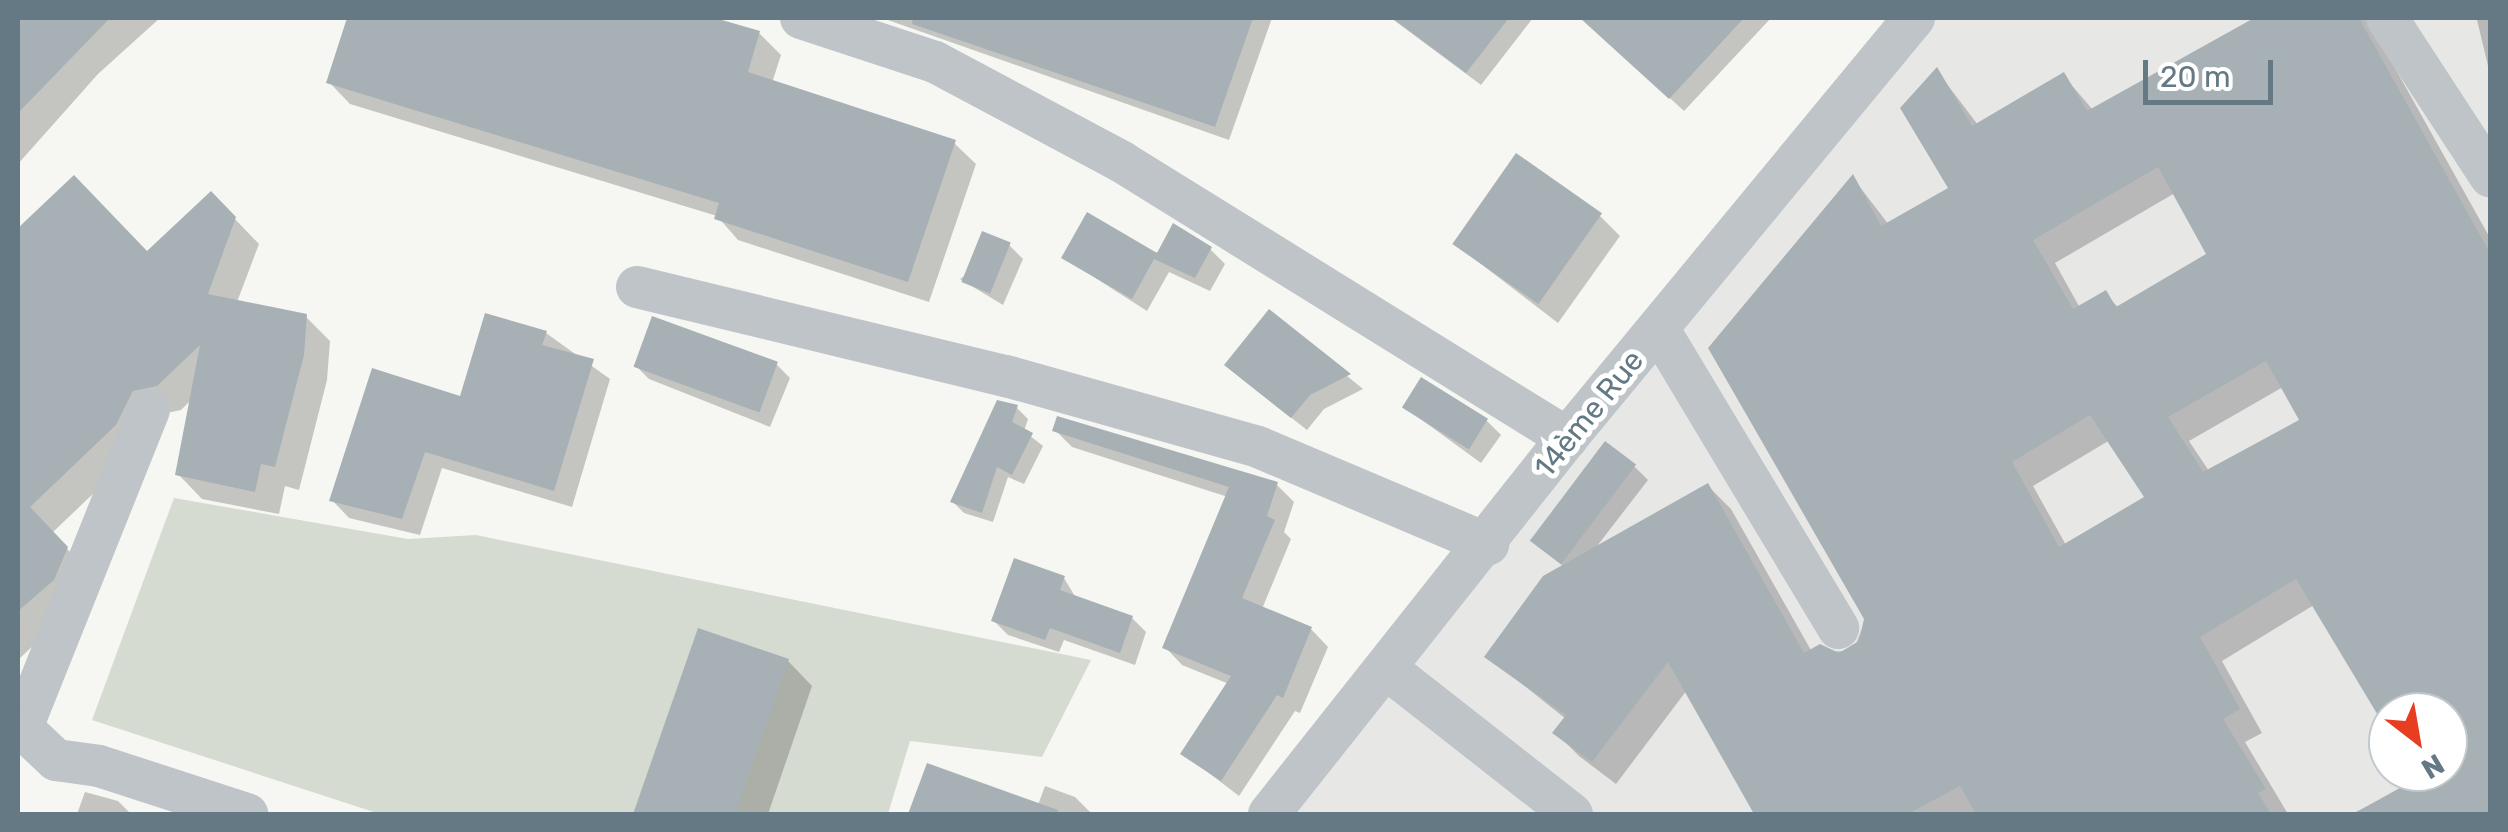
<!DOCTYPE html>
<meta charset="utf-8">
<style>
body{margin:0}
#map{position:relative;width:2508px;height:832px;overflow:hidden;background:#f6f6f2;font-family:Rubik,sans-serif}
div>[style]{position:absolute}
.built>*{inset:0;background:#e7e7e6}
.green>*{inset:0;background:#d6dbd1}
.shadow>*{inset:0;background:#0003}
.building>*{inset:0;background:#a7b1b5;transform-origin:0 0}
.minor>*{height:42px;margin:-21px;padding:0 21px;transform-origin:21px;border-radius:21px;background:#bec4c7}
span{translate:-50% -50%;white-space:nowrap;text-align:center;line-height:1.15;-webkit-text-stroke:10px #fff;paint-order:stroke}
.street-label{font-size:30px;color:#647984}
.frame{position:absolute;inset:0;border:20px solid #647984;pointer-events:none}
.north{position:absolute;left:2368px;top:692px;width:100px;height:100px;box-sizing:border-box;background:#fff;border:2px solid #c1c9ce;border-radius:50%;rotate:149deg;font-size:28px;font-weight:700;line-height:40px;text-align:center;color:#647984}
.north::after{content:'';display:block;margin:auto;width:35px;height:45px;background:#e73d21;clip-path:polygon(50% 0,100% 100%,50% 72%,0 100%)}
.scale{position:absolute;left:2143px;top:60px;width:130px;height:45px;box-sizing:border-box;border:5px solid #647984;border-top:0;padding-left:12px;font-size:30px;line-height:35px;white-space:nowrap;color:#647984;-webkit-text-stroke:8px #fff;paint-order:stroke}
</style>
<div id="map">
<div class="built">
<div style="clip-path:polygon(evenodd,1926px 18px,2490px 18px,2490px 814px,1291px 814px,1926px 18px,2388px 712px,2448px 712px,2448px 772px,2388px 772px,2388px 712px)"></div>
</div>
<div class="green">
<div style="clip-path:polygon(174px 498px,408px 539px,476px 535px,1091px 660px,1042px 757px,910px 741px,888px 814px,380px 814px,92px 720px)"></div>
</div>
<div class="shadow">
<div style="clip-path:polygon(18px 18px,160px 18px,98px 74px,18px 164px)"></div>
<div style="clip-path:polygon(349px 18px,707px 18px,759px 33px,781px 55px,772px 83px,954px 143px,976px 164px,929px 302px,738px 240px,717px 216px,350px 104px,329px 82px)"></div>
<div style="clip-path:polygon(882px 18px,1272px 18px,1229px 140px)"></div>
<div style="clip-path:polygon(1391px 18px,1533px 18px,1481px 85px)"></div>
<div style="clip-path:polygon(1582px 18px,1771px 18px,1684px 111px)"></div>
<div style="clip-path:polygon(evenodd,2259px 18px,2367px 18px,2490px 238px,2490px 814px,2352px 814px,2419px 780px,2415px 772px,2448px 772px,2448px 712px,2388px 712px,2388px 728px,2314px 605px,2222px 661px,2262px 733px,2245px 742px,2288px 814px,1757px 814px,1687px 690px,1616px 784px,1579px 756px,1556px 733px,1566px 719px,1488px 657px,1564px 567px,1532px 539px,1634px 466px,1648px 480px,1594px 550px,1708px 486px,1731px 509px,1812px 652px,1853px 651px,1866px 619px,1853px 178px,1889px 225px,1952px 189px,1937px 71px,1978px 125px,2063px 75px,2093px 110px,2259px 18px,2175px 193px,2210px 255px,2119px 308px,2105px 294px,2080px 308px,2055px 263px,2175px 193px,2259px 18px,2283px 387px,2302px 421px,2209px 471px,2189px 441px,2283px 387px,2259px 18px,2110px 440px,2147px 498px,2066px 545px,2033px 486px,2110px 440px)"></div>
<div style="clip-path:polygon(2490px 18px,2490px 74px,2477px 20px)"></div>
<div style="clip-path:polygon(74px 178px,147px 254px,211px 194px,259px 244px,237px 302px,306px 317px,330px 341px,327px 380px,299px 490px,285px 486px,279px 514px,202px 499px,178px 474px,192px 399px,181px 410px,157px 415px,140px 449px,52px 533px,90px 573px,77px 604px,18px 660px,18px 232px)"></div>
<div style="clip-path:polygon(1600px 216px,1620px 236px,1558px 323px,1455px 244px)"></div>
<div style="clip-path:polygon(1009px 245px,1023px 259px,1003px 305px,960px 279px)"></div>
<div style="clip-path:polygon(1210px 249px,1225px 264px,1210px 291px,1169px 272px,1147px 311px,1064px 258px)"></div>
<div style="clip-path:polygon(1269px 312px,1363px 389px,1324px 409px,1307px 430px,1242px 379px)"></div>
<div style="clip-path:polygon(546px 333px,610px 379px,572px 507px,442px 468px,420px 535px,349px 518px,332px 500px)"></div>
<div style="clip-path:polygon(776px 364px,790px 378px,770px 427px,649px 379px,635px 365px)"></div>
<div style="clip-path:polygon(1016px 407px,1028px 419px,1024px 431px,1043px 446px,1024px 484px,1008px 477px,993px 522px,964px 513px,953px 502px)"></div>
<div style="clip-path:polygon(1404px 407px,1487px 421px,1501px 435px,1481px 463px)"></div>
<div style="clip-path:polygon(1055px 430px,1277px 485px,1294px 502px,1284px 532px,1291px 539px,1262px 609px,1311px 629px,1328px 647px,1300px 713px,1295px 711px,1239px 796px,1184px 754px,1229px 684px,1182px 665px,1165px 647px,1228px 497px,1072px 447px)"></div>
<div style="clip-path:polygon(1064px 578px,1076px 598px,1132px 618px,1146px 632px,1135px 665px,1064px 640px,1059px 652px,1008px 635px,994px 621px)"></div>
<div style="clip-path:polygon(699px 631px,788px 661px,812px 686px,768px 814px,635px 814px)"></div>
<div style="clip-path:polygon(928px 766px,1038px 805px,1045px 786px,1075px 797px,1092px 814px,911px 814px)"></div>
<div style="clip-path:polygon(85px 792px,118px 801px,131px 814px,77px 814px)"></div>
</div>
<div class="building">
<div style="clip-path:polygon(18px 18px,110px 18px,18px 113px)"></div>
<div style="clip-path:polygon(347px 18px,715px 18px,760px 31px,748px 72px,956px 140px,908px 282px,714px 219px,719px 203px,326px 83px)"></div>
<div style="clip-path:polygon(913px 18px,1253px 18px,1215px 127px,912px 24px)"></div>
<div style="clip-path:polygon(1392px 18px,1509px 18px,1466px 73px)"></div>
<div style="clip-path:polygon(1580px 18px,1744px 18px,1669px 99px)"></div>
<div style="clip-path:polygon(evenodd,2254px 18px,2359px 18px,2490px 253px,2490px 814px,2353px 814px,2416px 779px,2412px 772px,2448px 772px,2448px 712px,2388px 712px,2388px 732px,2296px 579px,2200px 637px,2240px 709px,2223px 719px,2266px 789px,2258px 793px,2271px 814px,1976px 814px,1960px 786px,1908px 814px,1754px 814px,1668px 662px,1592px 762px,1552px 733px,1566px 715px,1484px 657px,1543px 576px,1708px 483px,1804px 653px,1820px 644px,1839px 653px,1859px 641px,1864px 619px,1708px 348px,1853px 174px,1881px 226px,1948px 188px,1900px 108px,1937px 67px,1972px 126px,2064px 72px,2087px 111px,2254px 18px,2158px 167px,2206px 254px,2116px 307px,2106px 290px,2073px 309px,2033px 240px,2158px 167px,2254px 18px,2266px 361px,2299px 420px,2203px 472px,2168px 417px,2266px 361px,2254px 18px,2090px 415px,2144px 497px,2059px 547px,2012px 462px,2090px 415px)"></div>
<div style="left:1516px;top:153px;width:105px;height:111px;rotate:35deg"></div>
<div style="clip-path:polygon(74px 175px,147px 251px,211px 191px,236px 217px,208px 294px,307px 314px,304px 355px,275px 467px,261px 464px,255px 492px,175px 475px,200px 345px,157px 386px,133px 391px,116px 425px,30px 507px,68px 547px,54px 580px,18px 611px,18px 228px)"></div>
<div style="clip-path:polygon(1087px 212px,1157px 253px,1173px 223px,1212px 247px,1195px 278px,1154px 259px,1132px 299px,1061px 258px)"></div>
<div style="left:982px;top:231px;width:31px;height:55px;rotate:22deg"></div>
<div style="clip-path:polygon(1269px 309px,1351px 374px,1310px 395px,1291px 418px,1224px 365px)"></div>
<div style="clip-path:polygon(485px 313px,547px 331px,542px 345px,594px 359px,554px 491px,425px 452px,402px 519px,329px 501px,372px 368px,460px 396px)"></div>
<div style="left:652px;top:316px;width:134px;height:54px;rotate:20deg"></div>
<div style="left:1421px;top:377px;width:79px;height:36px;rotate:32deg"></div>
<div style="clip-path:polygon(997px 400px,1018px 405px,1012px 422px,1033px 433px,1012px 475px,997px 467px,982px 513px,950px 502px)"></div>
<div style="clip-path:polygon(1057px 416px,1278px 482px,1267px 516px,1275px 520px,1242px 598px,1312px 627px,1283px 698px,1277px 695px,1221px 781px,1180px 754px,1231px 676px,1162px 648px,1229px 487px,1052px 431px)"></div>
<div style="left:1605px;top:441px;width:39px;height:125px;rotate:37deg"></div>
<div style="clip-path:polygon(1014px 558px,1065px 576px,1060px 590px,1133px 616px,1120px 653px,1050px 628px,1045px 640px,991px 621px)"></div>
<div style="clip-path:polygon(698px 628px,789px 659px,735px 814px,633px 814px)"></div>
<div style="clip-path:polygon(927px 763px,1058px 810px,1057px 814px,908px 814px)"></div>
</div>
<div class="minor">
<div style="left:801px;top:18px;width:141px;rotate:18.2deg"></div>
<div style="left:935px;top:62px;width:212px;rotate:28.1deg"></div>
<div style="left:1122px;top:162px;width:524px;rotate:31.81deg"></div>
<div style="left:2387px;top:18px;width:189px;rotate:56.9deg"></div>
<div style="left:637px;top:287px;width:380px;rotate:13.6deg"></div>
<div style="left:1006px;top:376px;width:262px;rotate:15.7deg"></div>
<div style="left:1258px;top:447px;width:250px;rotate:22.9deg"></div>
<div style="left:1658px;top:328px;width:350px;rotate:59deg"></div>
<div style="left:149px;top:410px;width:342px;rotate:111.8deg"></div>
<div style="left:22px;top:728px;width:47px;rotate:43.3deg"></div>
<div style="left:56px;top:760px;width:43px;rotate:7.9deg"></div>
<div style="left:99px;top:766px;width:156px;rotate:18deg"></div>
<div style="left:1387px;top:669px;width:235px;rotate:38.1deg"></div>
<div style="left:1269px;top:814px;width:480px;rotate:-51.6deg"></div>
<div style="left:1567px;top:438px;width:545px;rotate:-50.44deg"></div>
</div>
<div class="street-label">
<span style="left:1589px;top:414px;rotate:-51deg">14ème Rue</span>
</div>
<div class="frame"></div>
<div class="north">N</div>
<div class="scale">20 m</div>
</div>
